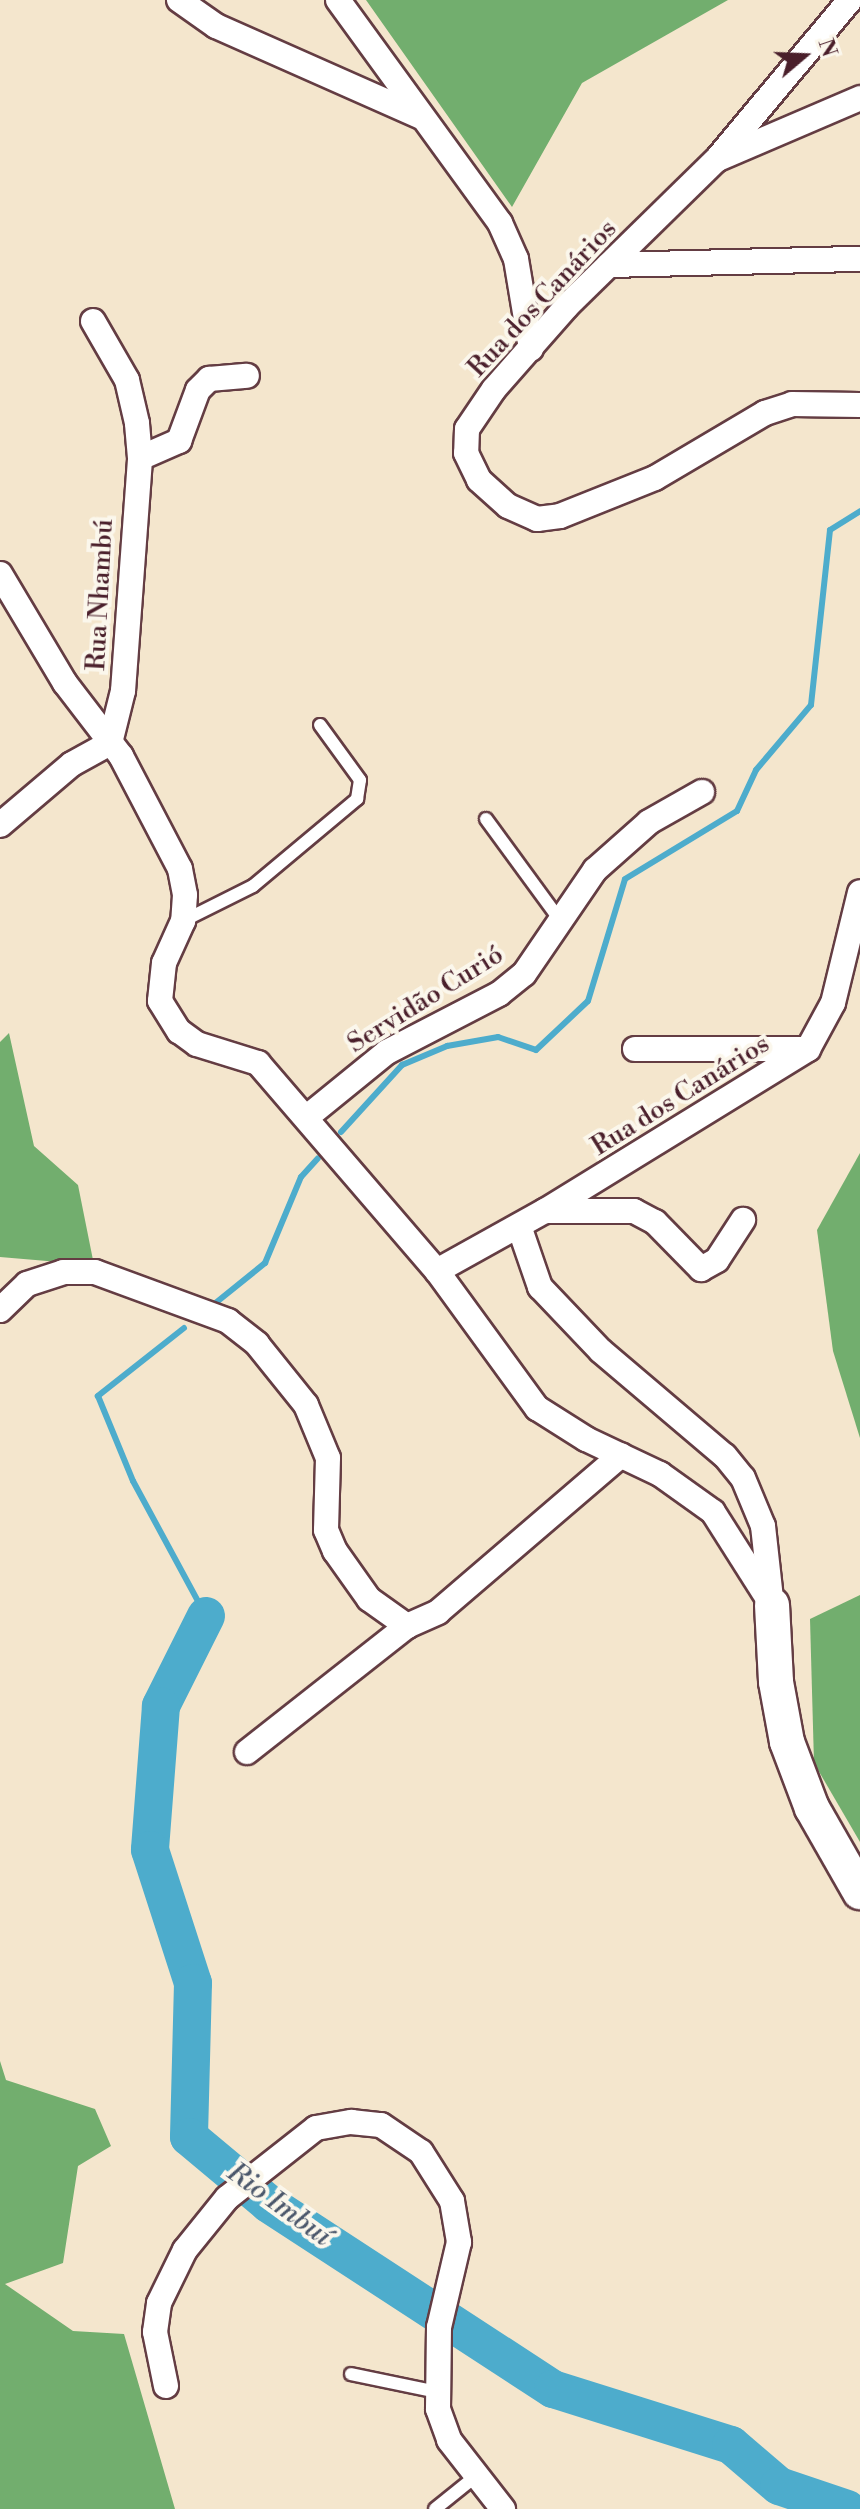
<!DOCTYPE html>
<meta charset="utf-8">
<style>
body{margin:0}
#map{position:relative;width:860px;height:2509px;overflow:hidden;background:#f4e6cd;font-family:"Libre Bodoni",serif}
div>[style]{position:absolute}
.forest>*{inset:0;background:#72ae6e}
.stream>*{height:6px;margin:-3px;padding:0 3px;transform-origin:3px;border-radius:3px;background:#4daccc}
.river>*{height:38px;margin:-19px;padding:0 19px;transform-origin:19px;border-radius:19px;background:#4daccc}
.roads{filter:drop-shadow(2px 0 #643d43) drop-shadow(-2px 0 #643d43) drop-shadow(0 2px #643d43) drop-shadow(0 -2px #643d43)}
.lane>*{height:12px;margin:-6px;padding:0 6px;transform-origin:6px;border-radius:6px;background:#fff}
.street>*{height:24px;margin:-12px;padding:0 12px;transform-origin:12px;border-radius:12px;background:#fff}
.secondary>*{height:34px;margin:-17px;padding:0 17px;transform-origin:17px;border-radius:17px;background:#fff}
span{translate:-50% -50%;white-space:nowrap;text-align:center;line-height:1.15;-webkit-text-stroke:8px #fbf7ec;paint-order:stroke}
.street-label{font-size:26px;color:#4a1f2b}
.water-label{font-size:28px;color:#4b576b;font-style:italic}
.north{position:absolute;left:764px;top:16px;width:80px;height:80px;-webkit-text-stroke:6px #fbf7ec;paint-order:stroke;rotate:71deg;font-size:22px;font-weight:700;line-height:32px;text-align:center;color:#4a1f2b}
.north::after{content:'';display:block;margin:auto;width:28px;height:36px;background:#4a1f2b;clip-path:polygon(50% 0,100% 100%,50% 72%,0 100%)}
</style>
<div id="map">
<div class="forest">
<div style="clip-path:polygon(366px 0,728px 0,582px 83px,512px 207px)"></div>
<div style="clip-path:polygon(9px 1033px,34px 1146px,78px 1185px,94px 1265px,0 1257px,0 1042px)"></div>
<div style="clip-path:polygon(860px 1153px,860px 1438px,833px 1351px,817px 1230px)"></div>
<div style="clip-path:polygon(860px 1595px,860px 1842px,814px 1763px,810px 1619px)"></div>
<div style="clip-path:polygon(0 2061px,6px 2080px,95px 2109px,111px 2146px,78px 2166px,63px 2263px,5px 2284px,73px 2331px,124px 2334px,175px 2509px,0 2509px)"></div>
</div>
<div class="stream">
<div style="left:341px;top:1132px;width:91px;rotate:-47.7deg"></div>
<div style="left:402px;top:1065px;width:49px;rotate:-22.9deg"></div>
<div style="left:447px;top:1046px;width:52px;rotate:-10deg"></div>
<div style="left:498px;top:1037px;width:40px;rotate:18.9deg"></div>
<div style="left:536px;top:1050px;width:71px;rotate:-43.3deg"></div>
<div style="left:588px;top:1001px;width:127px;rotate:-73.1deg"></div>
<div style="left:625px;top:879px;width:131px;rotate:-31.3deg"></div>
<div style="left:737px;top:811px;width:45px;rotate:-65.1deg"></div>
<div style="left:756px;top:770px;width:85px;rotate:-49.8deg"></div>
<div style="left:811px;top:705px;width:176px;rotate:-83.8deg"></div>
<div style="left:830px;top:530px;width:36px;rotate:-32deg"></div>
<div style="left:213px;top:1305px;width:67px;rotate:-38.9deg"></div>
<div style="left:265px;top:1263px;width:93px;rotate:-67.3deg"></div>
<div style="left:301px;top:1177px;width:25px;rotate:-48deg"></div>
<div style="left:184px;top:1328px;width:110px;rotate:141.7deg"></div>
<div style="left:98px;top:1396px;width:92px;rotate:67.6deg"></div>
<div style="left:133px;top:1481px;width:153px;rotate:61.6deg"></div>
</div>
<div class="river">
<div style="left:206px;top:1616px;width:101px;rotate:116.6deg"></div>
<div style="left:161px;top:1706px;width:144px;rotate:94.4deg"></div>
<div style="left:150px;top:1850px;width:140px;rotate:72.1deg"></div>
<div style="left:193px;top:1983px;width:154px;rotate:91.5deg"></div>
<div style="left:189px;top:2137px;width:104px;rotate:39.9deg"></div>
<div style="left:269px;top:2204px;width:339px;rotate:33.1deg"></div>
<div style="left:553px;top:2389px;width:187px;rotate:17.5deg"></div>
<div style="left:731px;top:2445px;width:63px;rotate:40.5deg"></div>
<div style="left:779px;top:2486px;width:72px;rotate:18.7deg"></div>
</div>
<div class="roads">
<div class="lane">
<div style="left:486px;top:819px;width:125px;rotate:53.8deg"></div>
<div style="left:183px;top:921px;width:78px;rotate:-26.6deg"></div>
<div style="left:253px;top:886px;width:136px;rotate:-39.9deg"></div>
<div style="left:357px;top:799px;width:19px;rotate:-81deg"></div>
<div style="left:360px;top:780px;width:68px;rotate:-126deg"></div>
<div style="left:351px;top:2374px;width:89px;rotate:11.7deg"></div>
<div style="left:435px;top:2509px;width:53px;rotate:-38.8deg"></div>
</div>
<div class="street">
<div style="left:179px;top:0;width:45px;rotate:35.1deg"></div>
<div style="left:216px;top:26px;width:224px;rotate:23.9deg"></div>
<div style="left:338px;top:0;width:276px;rotate:54deg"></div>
<div style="left:500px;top:223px;width:39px;rotate:66deg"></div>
<div style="left:516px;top:259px;width:91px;rotate:80.5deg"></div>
<div style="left:850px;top:0;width:209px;rotate:129.9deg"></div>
<div style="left:716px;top:160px;width:209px;rotate:135.6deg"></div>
<div style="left:567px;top:306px;width:111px;rotate:131.3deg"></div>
<div style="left:494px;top:389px;width:48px;rotate:124deg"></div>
<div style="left:467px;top:429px;width:24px;rotate:92deg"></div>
<div style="left:466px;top:453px;width:30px;rotate:64deg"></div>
<div style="left:479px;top:480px;width:39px;rotate:42deg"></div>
<div style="left:508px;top:506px;width:32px;rotate:24deg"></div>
<div style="left:537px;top:519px;width:23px;rotate:-7deg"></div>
<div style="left:560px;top:516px;width:102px;rotate:-21.8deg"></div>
<div style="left:655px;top:478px;width:128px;rotate:-30.6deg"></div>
<div style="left:765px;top:413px;width:28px;rotate:-18deg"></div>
<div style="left:792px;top:404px;width:68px;rotate:0.8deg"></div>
<div style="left:718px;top:159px;width:155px;rotate:-23.2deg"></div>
<div style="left:609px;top:265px;width:251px;rotate:-1.4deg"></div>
<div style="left:140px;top:458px;width:43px;rotate:-23.6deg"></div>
<div style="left:179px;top:441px;width:54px;rotate:-69.6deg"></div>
<div style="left:198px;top:390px;width:16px;rotate:-45deg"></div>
<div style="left:209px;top:379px;width:38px;rotate:-5deg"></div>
<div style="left:0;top:574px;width:127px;rotate:59.2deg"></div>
<div style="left:65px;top:683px;width:92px;rotate:52.5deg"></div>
<div style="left:121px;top:756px;width:127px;rotate:62.4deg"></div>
<div style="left:180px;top:869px;width:26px;rotate:79deg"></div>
<div style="left:185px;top:895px;width:26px;rotate:94deg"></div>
<div style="left:183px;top:921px;width:46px;rotate:114.3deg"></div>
<div style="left:164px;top:963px;width:38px;rotate:96deg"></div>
<div style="left:160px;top:1001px;width:36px;rotate:58deg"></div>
<div style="left:179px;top:1031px;width:22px;rotate:36deg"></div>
<div style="left:197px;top:1044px;width:64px;rotate:17.3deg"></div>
<div style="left:258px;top:1063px;width:274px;rotate:49.3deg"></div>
<div style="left:437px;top:1271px;width:170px;rotate:53.9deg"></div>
<div style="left:537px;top:1408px;width:58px;rotate:32.3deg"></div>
<div style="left:586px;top:1439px;width:82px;rotate:25.3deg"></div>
<div style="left:660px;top:1474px;width:65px;rotate:35.6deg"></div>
<div style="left:713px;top:1512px;width:110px;rotate:57.6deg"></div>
<div style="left:0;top:825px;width:94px;rotate:-40.3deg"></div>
<div style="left:72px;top:764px;width:43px;rotate:-28.9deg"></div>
<div style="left:110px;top:743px;width:54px;rotate:-76deg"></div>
<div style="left:123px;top:691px;width:234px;rotate:-85.8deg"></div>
<div style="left:140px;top:458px;width:35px;rotate:-95deg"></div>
<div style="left:137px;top:423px;width:44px;rotate:-103.1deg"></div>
<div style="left:127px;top:380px;width:68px;rotate:-120deg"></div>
<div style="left:635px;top:1049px;width:173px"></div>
<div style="left:307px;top:1117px;width:103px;rotate:-39.1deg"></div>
<div style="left:387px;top:1052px;width:126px;rotate:-27.4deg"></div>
<div style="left:499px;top:994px;width:32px;rotate:-39deg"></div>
<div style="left:524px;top:974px;width:126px;rotate:-55.7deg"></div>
<div style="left:595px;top:870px;width:72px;rotate:-41.6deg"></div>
<div style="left:649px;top:822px;width:61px;rotate:-29.5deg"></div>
<div style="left:545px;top:1211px;width:89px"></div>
<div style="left:634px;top:1211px;width:24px;rotate:28deg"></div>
<div style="left:655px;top:1222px;width:66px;rotate:45.6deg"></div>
<div style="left:701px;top:1269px;width:18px;rotate:-29deg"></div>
<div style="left:717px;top:1260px;width:48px;rotate:-57deg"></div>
<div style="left:519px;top:1226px;width:65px;rotate:71deg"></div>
<div style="left:540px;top:1287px;width:88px;rotate:46.4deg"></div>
<div style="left:601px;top:1351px;width:162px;rotate:40.3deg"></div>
<div style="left:725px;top:1456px;width:28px;rotate:51deg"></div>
<div style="left:743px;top:1478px;width:52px;rotate:67.4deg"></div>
<div style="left:763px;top:1526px;width:73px;rotate:83.7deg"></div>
<div style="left:437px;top:1271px;width:124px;rotate:-29.1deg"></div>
<div style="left:545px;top:1211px;width:309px;rotate:-31.6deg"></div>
<div style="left:808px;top:1049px;width:52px;rotate:-61.5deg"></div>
<div style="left:833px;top:1003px;width:114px;rotate:-76.3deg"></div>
<div style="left:0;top:1310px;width:37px;rotate:-44deg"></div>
<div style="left:27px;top:1284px;width:38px;rotate:-18deg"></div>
<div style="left:63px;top:1272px;width:32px"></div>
<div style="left:95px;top:1272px;width:142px;rotate:20.2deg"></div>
<div style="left:228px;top:1321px;width:37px;rotate:38deg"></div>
<div style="left:257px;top:1344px;width:78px;rotate:51.2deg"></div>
<div style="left:306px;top:1405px;width:57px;rotate:67.5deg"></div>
<div style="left:328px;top:1458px;width:72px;rotate:91.6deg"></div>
<div style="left:326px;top:1530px;width:23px;rotate:67deg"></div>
<div style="left:335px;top:1551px;width:59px;rotate:54.7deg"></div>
<div style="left:369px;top:1599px;width:47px;rotate:35.4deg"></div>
<div style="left:407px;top:1626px;width:34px;rotate:-24deg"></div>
<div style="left:438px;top:1612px;width:241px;rotate:-40.6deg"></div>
<div style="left:247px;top:1752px;width:204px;rotate:-38.2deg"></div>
<div style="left:166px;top:2386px;width:55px;rotate:-101.5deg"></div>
<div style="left:155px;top:2332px;width:29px;rotate:-82deg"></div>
<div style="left:159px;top:2303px;width:59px;rotate:-63.9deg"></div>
<div style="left:185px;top:2250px;width:67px;rotate:-51.1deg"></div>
<div style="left:227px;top:2198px;width:113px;rotate:-38.2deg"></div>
<div style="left:316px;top:2128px;width:36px;rotate:-10deg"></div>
<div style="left:351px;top:2122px;width:30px;rotate:6deg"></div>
<div style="left:381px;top:2125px;width:48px;rotate:34deg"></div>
<div style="left:421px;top:2152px;width:58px;rotate:57.7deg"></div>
<div style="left:452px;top:2201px;width:42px;rotate:80.3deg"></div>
<div style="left:459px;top:2242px;width:87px;rotate:103.2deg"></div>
<div style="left:439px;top:2327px;width:82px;rotate:90.7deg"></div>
<div style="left:438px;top:2409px;width:33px;rotate:70deg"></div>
<div style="left:449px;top:2440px;width:88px;rotate:52deg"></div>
</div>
<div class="secondary">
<div style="left:772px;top:1605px;width:77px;rotate:87deg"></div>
<div style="left:776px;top:1682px;width:61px;rotate:79.6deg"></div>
<div style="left:787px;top:1742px;width:71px;rotate:69.3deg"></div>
<div style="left:812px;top:1808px;width:97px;rotate:60.3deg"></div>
</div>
</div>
<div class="street-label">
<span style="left:543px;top:299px;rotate:-47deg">Rua dos Canários</span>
<span style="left:101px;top:595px;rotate:-87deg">Rua Nhambú</span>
<span style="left:426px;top:1000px;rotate:-32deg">Servidão Curió</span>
<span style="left:681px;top:1096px;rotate:-32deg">Rua dos Canários</span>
</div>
<div class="water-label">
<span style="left:279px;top:2205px;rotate:36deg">Rio Imbuí</span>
</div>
<div class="north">N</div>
</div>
